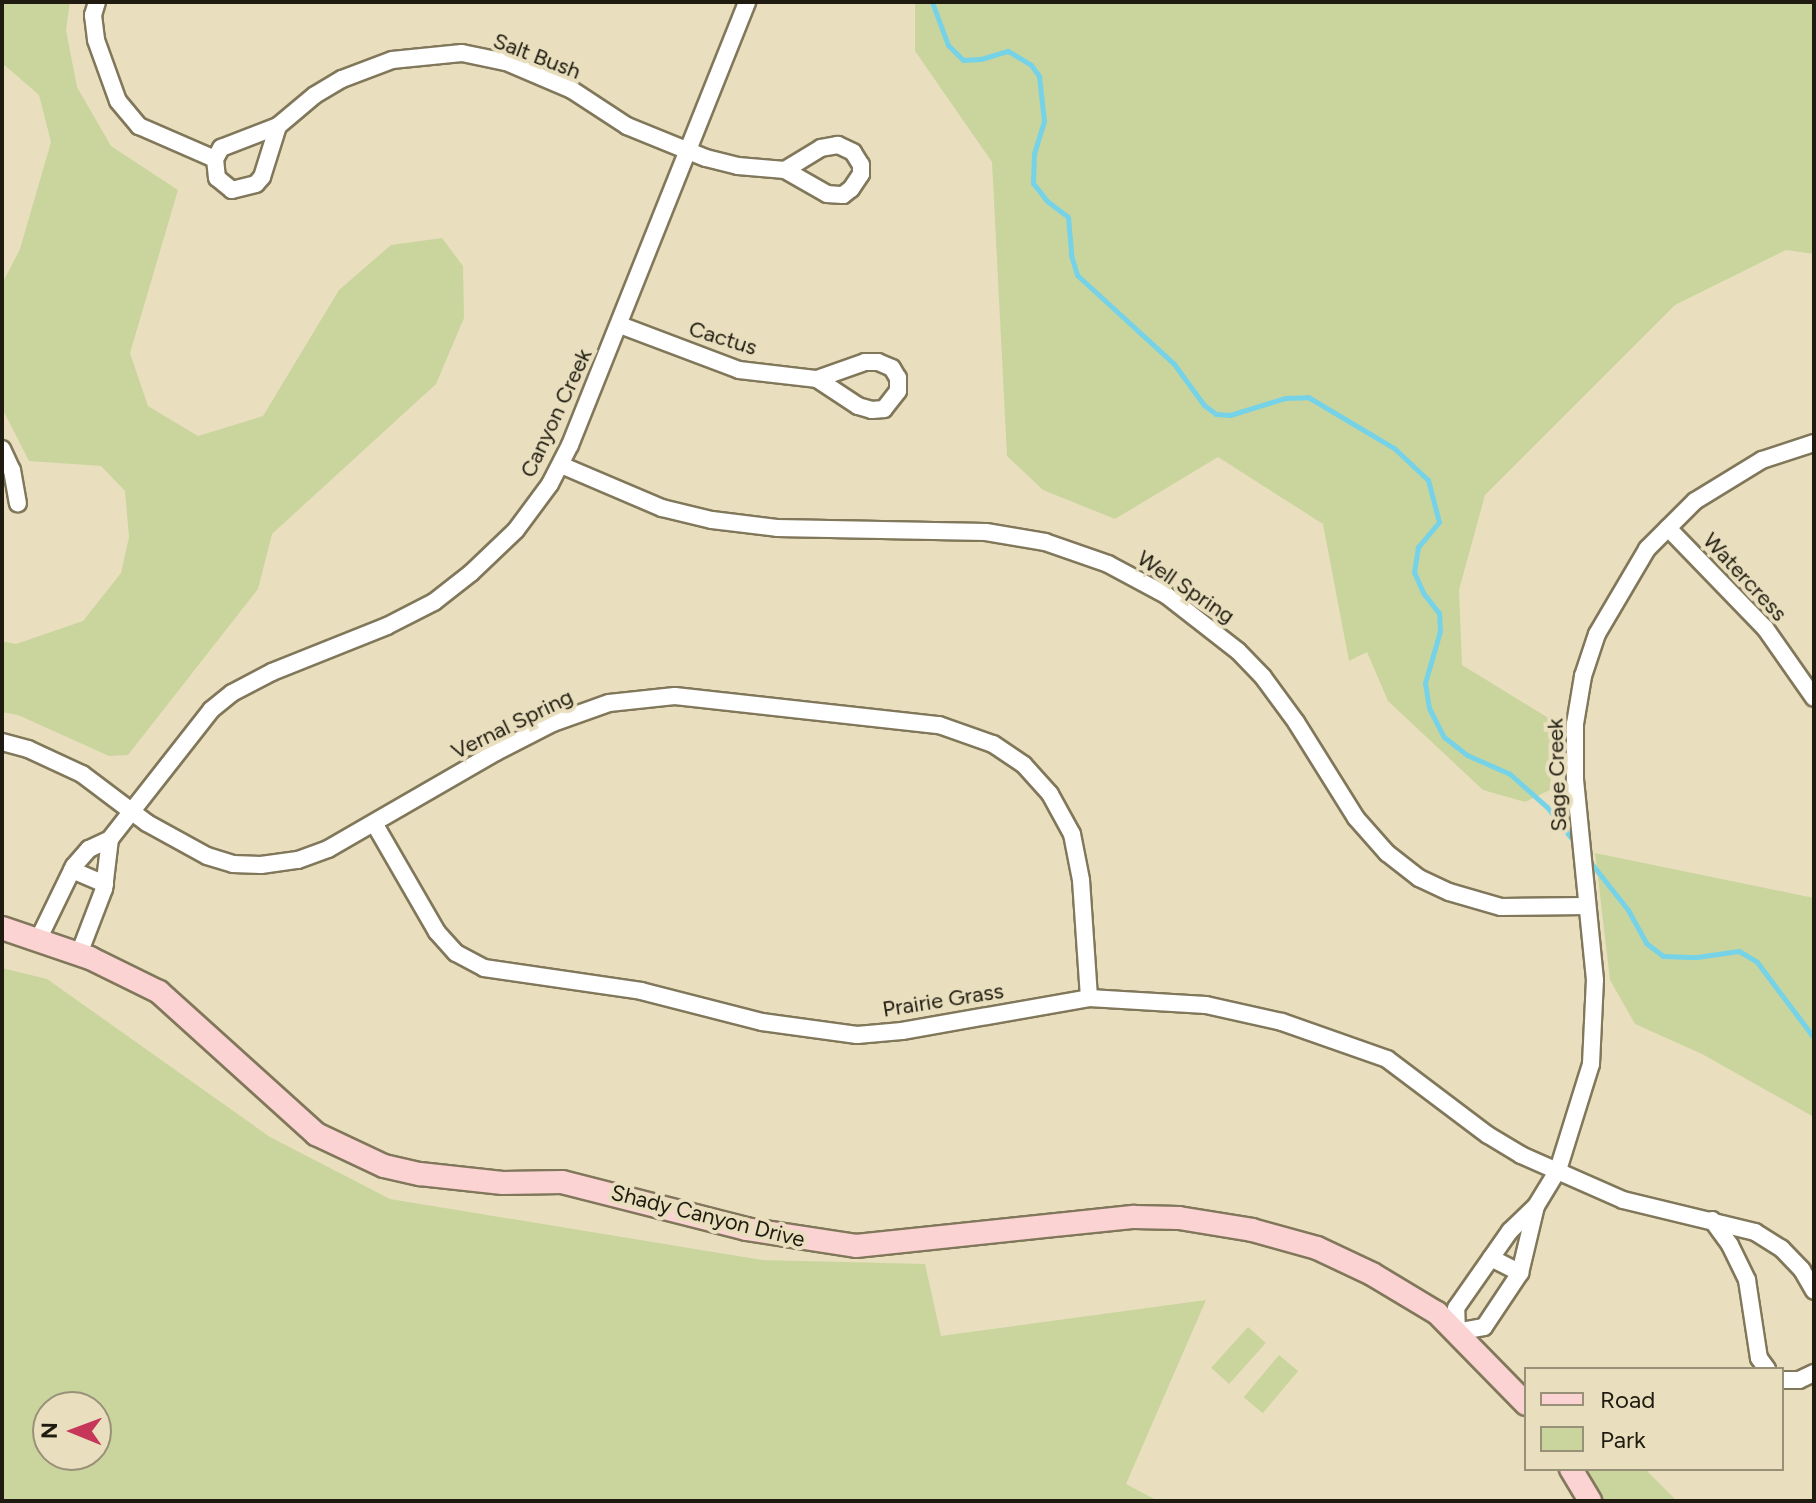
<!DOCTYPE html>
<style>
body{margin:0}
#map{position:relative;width:1816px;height:1503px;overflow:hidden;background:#e9dfbe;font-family:Figtree,sans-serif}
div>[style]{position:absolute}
.green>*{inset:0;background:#cad59e;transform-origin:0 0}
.stream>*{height:5px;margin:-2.5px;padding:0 2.5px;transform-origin:2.5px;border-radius:2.5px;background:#76d2e7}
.roads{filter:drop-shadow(2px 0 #81775a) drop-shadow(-2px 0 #81775a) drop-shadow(0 2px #81775a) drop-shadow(0 -2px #81775a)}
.street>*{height:16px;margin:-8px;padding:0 8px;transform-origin:8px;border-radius:8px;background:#fff}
.secondary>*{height:22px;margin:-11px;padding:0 11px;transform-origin:11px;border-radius:11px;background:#fbd3d3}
span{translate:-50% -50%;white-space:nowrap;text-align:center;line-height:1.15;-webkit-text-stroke:8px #e9dfbe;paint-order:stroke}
.street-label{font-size:22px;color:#1f1b10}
.frame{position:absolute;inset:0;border:4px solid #1f1b10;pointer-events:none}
.legend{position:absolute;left:1524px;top:1367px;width:260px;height:104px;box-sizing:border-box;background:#e9dfbe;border:2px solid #989178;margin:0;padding:10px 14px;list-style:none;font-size:24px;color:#1f1b10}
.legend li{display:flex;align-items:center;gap:16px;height:40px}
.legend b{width:40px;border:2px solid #989178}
.north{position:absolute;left:32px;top:1391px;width:80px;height:80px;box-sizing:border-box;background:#e9dfbe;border:2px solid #989178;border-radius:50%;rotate:271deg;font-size:22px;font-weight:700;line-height:32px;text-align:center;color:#1f1b10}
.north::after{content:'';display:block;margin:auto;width:28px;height:36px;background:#c53659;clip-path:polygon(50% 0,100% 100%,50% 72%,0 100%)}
</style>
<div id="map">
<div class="green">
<div style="clip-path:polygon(2px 2px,70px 2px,66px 30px,77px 87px,111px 146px,178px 190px,130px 353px,148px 406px,198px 436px,263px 416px,339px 290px,391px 245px,442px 238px,463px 266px,464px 318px,436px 384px,272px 534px,258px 589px,128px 755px,109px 756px,18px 715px,2px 712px,2px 641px,16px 644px,83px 621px,121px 573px,129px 537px,125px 491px,101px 466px,29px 461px,2px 408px,2px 284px,20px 249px,51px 142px,39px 95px,2px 63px)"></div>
<div style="clip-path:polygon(915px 2px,1814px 2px,1814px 254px,1786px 250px,1675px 305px,1485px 495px,1459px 590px,1462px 665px,1555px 722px,1550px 790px,1525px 802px,1483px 790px,1388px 701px,1367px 652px,1349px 661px,1323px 524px,1218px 457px,1115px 519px,1043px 490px,1007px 456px,992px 162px,915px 51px)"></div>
<div style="clip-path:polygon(1595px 853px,1814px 898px,1814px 1117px,1702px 1054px,1635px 1024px,1610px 980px)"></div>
<div style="clip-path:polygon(evenodd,2px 968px,47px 979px,270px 1137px,390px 1199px,762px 1260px,925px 1264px,941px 1336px,1206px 1300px,1126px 1484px,1158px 1501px,2px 1501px,2px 968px,96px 1407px,96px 1455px,48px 1455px,48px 1407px,96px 1407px)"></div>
<div style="left:1248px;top:1327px;width:24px;height:55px;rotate:42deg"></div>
<div style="left:1279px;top:1355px;width:25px;height:55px;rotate:40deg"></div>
<div style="clip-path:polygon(1571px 1469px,1645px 1469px,1677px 1501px,1588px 1501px)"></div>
</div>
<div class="stream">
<div style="left:932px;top:2px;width:46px;rotate:69.6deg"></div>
<div style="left:948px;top:45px;width:21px;rotate:45deg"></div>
<div style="left:963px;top:60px;width:18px;rotate:-3deg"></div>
<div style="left:981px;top:59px;width:28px;rotate:-17deg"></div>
<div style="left:1008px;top:51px;width:27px;rotate:31deg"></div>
<div style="left:1031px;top:65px;width:14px;rotate:54deg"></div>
<div style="left:1039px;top:76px;width:45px;rotate:83.7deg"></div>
<div style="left:1044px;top:121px;width:34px;rotate:107deg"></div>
<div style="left:1034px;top:153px;width:30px;rotate:92deg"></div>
<div style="left:1033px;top:183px;width:23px;rotate:52deg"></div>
<div style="left:1047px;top:201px;width:26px;rotate:37deg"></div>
<div style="left:1068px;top:217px;width:38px;rotate:85deg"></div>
<div style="left:1071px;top:255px;width:21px;rotate:73deg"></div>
<div style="left:1077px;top:275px;width:132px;rotate:42.5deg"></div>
<div style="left:1174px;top:364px;width:51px;rotate:53.8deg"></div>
<div style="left:1204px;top:405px;width:15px;rotate:37deg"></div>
<div style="left:1216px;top:414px;width:14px;rotate:4deg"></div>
<div style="left:1230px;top:415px;width:58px;rotate:-17.2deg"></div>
<div style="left:1285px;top:398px;width:23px;rotate:-2deg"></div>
<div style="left:1308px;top:397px;width:100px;rotate:30.7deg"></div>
<div style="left:1394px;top:448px;width:47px;rotate:43.3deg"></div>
<div style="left:1428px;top:480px;width:43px;rotate:75.3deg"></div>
<div style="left:1439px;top:522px;width:33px;rotate:130deg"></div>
<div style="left:1418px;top:547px;width:25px;rotate:99deg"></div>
<div style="left:1414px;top:572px;width:24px;rotate:66deg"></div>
<div style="left:1424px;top:594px;width:24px;rotate:52deg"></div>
<div style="left:1439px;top:613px;width:18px;rotate:87deg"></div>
<div style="left:1440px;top:631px;width:54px;rotate:106.1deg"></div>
<div style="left:1425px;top:683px;width:25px;rotate:81deg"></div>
<div style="left:1429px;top:708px;width:33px;rotate:63deg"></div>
<div style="left:1444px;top:737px;width:29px;rotate:38deg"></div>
<div style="left:1467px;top:755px;width:47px;rotate:23.8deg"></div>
<div style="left:1510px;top:774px;width:50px;rotate:41.7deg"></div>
<div style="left:1547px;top:807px;width:47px;rotate:51.9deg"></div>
<div style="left:1587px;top:858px;width:66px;rotate:51.7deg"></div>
<div style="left:1628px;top:910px;width:38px;rotate:61deg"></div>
<div style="left:1646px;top:943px;width:21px;rotate:37deg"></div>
<div style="left:1663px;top:956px;width:34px;rotate:2deg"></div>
<div style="left:1697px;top:957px;width:42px;rotate:-8.1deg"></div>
<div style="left:1739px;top:951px;width:21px;rotate:31deg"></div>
<div style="left:1757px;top:962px;width:95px;rotate:53.1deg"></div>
</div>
<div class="roads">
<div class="street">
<div style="left:97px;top:2px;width:14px;rotate:107deg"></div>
<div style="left:93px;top:15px;width:25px;rotate:83deg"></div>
<div style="left:96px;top:40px;width:65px;rotate:70.2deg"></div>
<div style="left:118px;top:101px;width:33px;rotate:50deg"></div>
<div style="left:139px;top:126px;width:83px;rotate:23.5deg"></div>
<div style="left:278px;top:126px;width:53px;rotate:107.4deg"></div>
<div style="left:262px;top:177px;width:9px;rotate:131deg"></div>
<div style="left:256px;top:184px;width:25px;rotate:166deg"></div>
<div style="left:232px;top:190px;width:19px;rotate:-141deg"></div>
<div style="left:217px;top:178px;width:19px;rotate:-96deg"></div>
<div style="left:215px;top:159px;width:13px;rotate:-61deg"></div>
<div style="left:221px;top:148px;width:61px;rotate:-21.1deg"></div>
<div style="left:278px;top:126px;width:48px;rotate:-40deg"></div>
<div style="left:315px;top:95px;width:31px;rotate:-31deg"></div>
<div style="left:342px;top:79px;width:53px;rotate:-20.8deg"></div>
<div style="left:392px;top:60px;width:70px;rotate:-5.7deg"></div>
<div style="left:462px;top:53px;width:45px;rotate:11.6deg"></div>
<div style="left:506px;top:62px;width:72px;rotate:23deg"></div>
<div style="left:572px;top:90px;width:66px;rotate:33.2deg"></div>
<div style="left:627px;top:126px;width:85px;rotate:22.1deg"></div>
<div style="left:706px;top:158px;width:33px;rotate:14deg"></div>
<div style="left:738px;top:166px;width:47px;rotate:4.9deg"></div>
<div style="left:785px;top:170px;width:48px;rotate:29.7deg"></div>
<div style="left:827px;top:194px;width:16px;rotate:4deg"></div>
<div style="left:843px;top:195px;width:10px;rotate:-37deg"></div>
<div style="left:851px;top:189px;width:18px;rotate:-56deg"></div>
<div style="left:861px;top:174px;width:9px;rotate:-90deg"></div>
<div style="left:861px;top:165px;width:15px;rotate:-122deg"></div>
<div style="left:853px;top:152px;width:17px;rotate:-155deg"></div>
<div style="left:838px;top:145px;width:17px;rotate:170deg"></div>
<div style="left:821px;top:148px;width:42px;rotate:148.6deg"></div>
<div style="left:620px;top:325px;width:127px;rotate:20.7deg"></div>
<div style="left:739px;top:370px;width:79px;rotate:6.6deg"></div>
<div style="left:817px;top:379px;width:51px;rotate:-19.5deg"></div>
<div style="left:865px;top:362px;width:13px"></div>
<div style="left:878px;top:362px;width:15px;rotate:23deg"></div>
<div style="left:892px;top:368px;width:12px;rotate:59deg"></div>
<div style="left:898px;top:378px;width:13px;rotate:90deg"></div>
<div style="left:898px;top:391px;width:23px;rotate:128deg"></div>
<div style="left:884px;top:409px;width:12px;rotate:175deg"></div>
<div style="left:872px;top:410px;width:15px;rotate:-164deg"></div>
<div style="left:858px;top:406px;width:49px;rotate:-146.6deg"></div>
<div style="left:2px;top:449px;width:23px;rotate:65deg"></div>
<div style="left:12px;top:470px;width:34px;rotate:80deg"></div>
<div style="left:561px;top:465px;width:110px;rotate:23.1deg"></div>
<div style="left:662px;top:508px;width:51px;rotate:13.5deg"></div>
<div style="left:712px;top:520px;width:65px;rotate:7deg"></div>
<div style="left:777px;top:528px;width:209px;rotate:1.1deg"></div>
<div style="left:986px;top:532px;width:60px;rotate:9.6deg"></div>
<div style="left:1045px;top:542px;width:67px;rotate:19.2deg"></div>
<div style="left:1108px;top:564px;width:66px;rotate:28.1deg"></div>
<div style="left:1166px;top:595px;width:91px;rotate:37.9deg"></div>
<div style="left:1238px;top:651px;width:36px;rotate:46deg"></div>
<div style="left:1263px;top:677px;width:56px;rotate:53.7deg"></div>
<div style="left:1296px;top:722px;width:113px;rotate:58deg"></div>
<div style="left:1356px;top:818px;width:47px;rotate:48.5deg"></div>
<div style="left:1387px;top:853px;width:41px;rotate:38deg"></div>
<div style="left:1419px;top:878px;width:33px;rotate:25deg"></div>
<div style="left:1449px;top:892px;width:54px;rotate:16.1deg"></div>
<div style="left:1501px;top:907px;width:85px;rotate:-0.7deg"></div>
<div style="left:1668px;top:528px;width:139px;rotate:45.9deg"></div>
<div style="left:1765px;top:628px;width:85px;rotate:55deg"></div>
<div style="left:2px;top:742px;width:27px;rotate:15deg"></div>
<div style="left:28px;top:749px;width:60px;rotate:24.8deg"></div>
<div style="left:82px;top:774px;width:81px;rotate:37deg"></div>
<div style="left:147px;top:823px;width:68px;rotate:28.8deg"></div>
<div style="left:207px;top:856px;width:27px;rotate:17deg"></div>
<div style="left:233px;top:864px;width:28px;rotate:2deg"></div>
<div style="left:261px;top:865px;width:37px;rotate:-8deg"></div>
<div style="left:298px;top:860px;width:32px;rotate:-20deg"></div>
<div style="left:328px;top:849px;width:194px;rotate:-30deg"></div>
<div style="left:496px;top:752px;width:64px;rotate:-27deg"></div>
<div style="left:553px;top:723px;width:59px;rotate:-19.7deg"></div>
<div style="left:609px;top:703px;width:66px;rotate:-6.1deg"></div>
<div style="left:675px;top:696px;width:266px;rotate:6.3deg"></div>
<div style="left:939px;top:725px;width:57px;rotate:19.4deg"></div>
<div style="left:993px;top:744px;width:37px;rotate:34deg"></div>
<div style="left:1024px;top:765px;width:39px;rotate:48deg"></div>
<div style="left:1050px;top:794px;width:46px;rotate:61.2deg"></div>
<div style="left:1072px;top:834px;width:47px;rotate:78.9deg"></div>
<div style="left:1081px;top:880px;width:118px;rotate:86.1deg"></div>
<div style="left:374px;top:823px;width:126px;rotate:60deg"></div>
<div style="left:437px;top:932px;width:28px;rotate:48deg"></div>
<div style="left:456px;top:953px;width:32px;rotate:28deg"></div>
<div style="left:484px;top:968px;width:159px;rotate:8.3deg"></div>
<div style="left:641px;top:991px;width:125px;rotate:14.4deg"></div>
<div style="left:762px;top:1022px;width:96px;rotate:7.8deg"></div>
<div style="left:857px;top:1035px;width:45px;rotate:-5.1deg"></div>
<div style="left:902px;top:1031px;width:190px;rotate:-10deg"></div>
<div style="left:1089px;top:998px;width:117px;rotate:3.4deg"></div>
<div style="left:1206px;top:1005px;width:78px;rotate:12.6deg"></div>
<div style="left:1282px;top:1022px;width:111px;rotate:19.4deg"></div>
<div style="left:1387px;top:1059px;width:126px;rotate:37deg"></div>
<div style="left:1488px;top:1135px;width:39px;rotate:31deg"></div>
<div style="left:1521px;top:1155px;width:111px;rotate:23.8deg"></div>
<div style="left:1623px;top:1200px;width:136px;rotate:13.6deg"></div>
<div style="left:1755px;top:1232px;width:31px;rotate:32deg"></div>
<div style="left:1781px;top:1248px;width:30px;rotate:46deg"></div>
<div style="left:1802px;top:1270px;width:24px;rotate:60deg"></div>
<div style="left:72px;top:870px;width:36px;rotate:23deg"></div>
<div style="left:38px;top:940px;width:82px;rotate:-64.1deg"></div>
<div style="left:74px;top:866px;width:23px;rotate:-49deg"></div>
<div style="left:89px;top:849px;width:23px;rotate:-25deg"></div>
<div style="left:110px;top:839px;width:164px;rotate:-51.9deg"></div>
<div style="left:211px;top:710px;width:27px;rotate:-39deg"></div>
<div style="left:232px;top:693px;width:45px;rotate:-27.7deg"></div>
<div style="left:272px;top:672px;width:124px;rotate:-21.8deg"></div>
<div style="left:387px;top:626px;width:53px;rotate:-27.1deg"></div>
<div style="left:434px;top:602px;width:47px;rotate:-38.1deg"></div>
<div style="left:471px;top:573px;width:62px;rotate:-43.7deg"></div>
<div style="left:516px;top:530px;width:57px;rotate:-53.5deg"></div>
<div style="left:550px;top:484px;width:44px;rotate:-62.9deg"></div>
<div style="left:570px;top:445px;width:477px;rotate:-68.2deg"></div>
<div style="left:79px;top:954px;width:70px;rotate:-69deg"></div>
<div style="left:104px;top:889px;width:50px;rotate:-83.2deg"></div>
<div style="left:1536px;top:1206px;width:69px;rotate:103.4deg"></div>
<div style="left:1520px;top:1273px;width:65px;rotate:123.7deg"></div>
<div style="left:1484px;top:1327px;width:27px;rotate:170deg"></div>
<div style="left:1457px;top:1332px;width:24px;rotate:-92deg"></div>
<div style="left:1456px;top:1308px;width:94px;rotate:-55deg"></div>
<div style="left:1510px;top:1231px;width:36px;rotate:-44deg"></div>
<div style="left:1536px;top:1206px;width:42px;rotate:-58.6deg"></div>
<div style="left:1558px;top:1170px;width:111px;rotate:-72.7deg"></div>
<div style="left:1591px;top:1064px;width:84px;rotate:-87.3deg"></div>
<div style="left:1595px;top:980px;width:203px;rotate:-95.7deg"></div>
<div style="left:1575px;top:778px;width:54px;rotate:-90deg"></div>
<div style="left:1575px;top:724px;width:49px;rotate:-80.5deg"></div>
<div style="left:1583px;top:676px;width:44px;rotate:-71.6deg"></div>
<div style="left:1597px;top:634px;width:99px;rotate:-59.5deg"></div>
<div style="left:1647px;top:549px;width:68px;rotate:-45deg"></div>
<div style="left:1695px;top:501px;width:79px;rotate:-31.5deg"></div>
<div style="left:1762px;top:460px;width:55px;rotate:-18.1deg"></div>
<div style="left:1712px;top:1220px;width:31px;rotate:54deg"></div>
<div style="left:1730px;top:1245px;width:39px;rotate:64deg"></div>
<div style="left:1747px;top:1280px;width:79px;rotate:81.3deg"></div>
<div style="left:1759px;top:1358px;width:14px;rotate:54deg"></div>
<div style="left:1491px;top:1258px;width:33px;rotate:27deg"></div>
<div style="left:1782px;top:1380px;width:17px"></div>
<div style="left:1799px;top:1380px;width:17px;rotate:-25deg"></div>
</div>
<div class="secondary">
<div style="left:2px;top:928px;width:93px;rotate:18.8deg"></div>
<div style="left:90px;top:958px;width:77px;rotate:26.2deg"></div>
<div style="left:159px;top:992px;width:212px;rotate:42.1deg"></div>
<div style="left:316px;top:1134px;width:75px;rotate:25.2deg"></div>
<div style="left:384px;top:1166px;width:37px;rotate:13deg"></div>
<div style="left:420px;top:1174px;width:83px;rotate:6.2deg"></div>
<div style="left:503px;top:1183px;width:59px;rotate:-1deg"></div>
<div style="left:562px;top:1182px;width:190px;rotate:14.3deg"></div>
<div style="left:746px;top:1229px;width:111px;rotate:8.8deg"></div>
<div style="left:856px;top:1246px;width:280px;rotate:-6deg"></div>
<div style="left:1134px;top:1217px;width:45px;rotate:1.3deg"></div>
<div style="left:1179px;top:1218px;width:74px;rotate:9.3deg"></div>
<div style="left:1252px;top:1230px;width:67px;rotate:15.5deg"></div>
<div style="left:1317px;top:1248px;width:61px;rotate:25.3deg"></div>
<div style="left:1372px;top:1274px;width:76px;rotate:31deg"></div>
<div style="left:1437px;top:1313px;width:127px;rotate:45.6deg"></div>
<div style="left:1571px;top:1469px;width:37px;rotate:59deg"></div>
</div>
</div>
<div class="street-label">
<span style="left:537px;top:56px;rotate:21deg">Salt Bush</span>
<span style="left:723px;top:338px;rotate:17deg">Cactus</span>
<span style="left:556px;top:413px;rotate:-65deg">Canyon Creek</span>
<span style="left:1745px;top:577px;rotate:47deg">Watercress</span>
<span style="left:1186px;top:587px;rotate:34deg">Well Spring</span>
<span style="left:512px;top:724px;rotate:-26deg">Vernal Spring</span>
<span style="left:1557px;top:775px;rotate:-92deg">Sage Creek</span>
<span style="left:943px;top:1000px;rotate:-9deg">Prairie Grass</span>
<span style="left:708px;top:1216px;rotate:14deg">Shady Canyon Drive</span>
</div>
<div class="frame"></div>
<ul class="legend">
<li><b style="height:10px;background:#fbd3d3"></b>Road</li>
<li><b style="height:22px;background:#cad59e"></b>Park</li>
</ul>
<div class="north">N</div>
</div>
